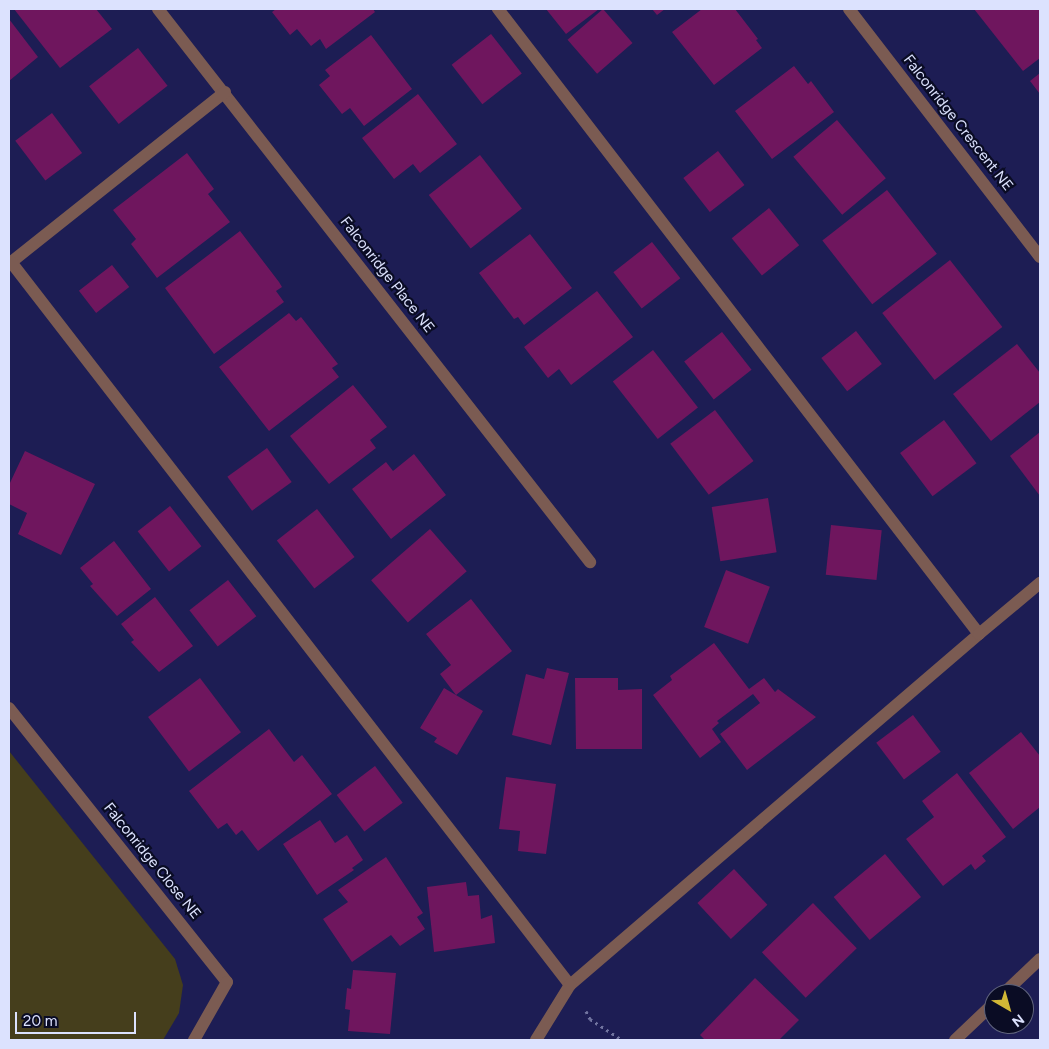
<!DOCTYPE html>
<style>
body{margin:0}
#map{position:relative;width:1049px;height:1049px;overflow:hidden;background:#1d1d54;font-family:Figtree,sans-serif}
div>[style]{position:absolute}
.green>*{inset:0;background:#453e1c}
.building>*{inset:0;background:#6f165e;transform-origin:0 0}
.path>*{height:3px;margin-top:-1.5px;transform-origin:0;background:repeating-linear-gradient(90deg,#7275a0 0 2.5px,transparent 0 6.5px)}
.minor>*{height:12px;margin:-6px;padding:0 6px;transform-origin:6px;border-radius:6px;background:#7b5b52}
span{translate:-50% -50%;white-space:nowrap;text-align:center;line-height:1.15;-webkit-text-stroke:4.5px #0a0c24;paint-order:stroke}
.street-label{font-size:15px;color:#dce2fe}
.frame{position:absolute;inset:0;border:10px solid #dce2fe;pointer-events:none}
.north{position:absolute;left:984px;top:984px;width:50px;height:50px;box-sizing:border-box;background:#0a0c24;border:1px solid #5e627b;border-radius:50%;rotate:142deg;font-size:14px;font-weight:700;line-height:20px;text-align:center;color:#dce2fe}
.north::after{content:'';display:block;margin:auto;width:18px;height:22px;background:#d1b736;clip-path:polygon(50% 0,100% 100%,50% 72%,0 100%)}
.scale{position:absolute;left:15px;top:1012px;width:121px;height:22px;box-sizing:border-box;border:2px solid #dce2fe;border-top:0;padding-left:6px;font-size:15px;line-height:18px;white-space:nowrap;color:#dce2fe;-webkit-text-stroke:4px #0a0c24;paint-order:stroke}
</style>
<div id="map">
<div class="green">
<div style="clip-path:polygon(9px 751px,175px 959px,183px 985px,179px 1013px,163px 1040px,9px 1040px)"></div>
</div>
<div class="building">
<div style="clip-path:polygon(14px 9px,96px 9px,112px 29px,60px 68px)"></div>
<div style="clip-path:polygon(276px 9px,373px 9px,375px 12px,326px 49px,320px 39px,311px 46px,297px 29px,290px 35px,272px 12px)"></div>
<div style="clip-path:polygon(546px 9px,599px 9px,566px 34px)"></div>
<div style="left:603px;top:9px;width:45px;height:47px;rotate:49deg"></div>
<div style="clip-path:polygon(652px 9px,665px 9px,657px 15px)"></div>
<div style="clip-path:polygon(702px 9px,735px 9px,758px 39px,756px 40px,762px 48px,714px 85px,672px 32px)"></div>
<div style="clip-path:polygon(974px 9px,1040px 9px,1040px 58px,1023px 71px)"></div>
<div style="clip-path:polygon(9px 19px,38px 57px,9px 81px)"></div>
<div style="left:491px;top:34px;width:50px;height:50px;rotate:52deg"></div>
<div style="clip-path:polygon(371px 35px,412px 89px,364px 126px,350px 108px,342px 114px,319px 85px,330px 76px,325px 70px)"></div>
<div style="left:138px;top:48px;width:48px;height:62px;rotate:52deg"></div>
<div style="clip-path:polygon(794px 66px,808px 84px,811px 81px,834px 112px,772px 159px,735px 111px)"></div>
<div style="clip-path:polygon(1040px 73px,1040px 94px,1030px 81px)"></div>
<div style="clip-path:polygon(418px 94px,457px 144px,420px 173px,413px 164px,394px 179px,362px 138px)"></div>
<div style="left:52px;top:113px;width:50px;height:46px;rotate:53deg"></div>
<div style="left:837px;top:120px;width:76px;height:57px;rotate:50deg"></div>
<div style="left:718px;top:151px;width:43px;height:44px;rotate:52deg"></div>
<div style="clip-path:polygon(187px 153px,214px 189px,208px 194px,230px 222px,157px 278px,131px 244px,136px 239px,113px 210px)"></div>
<div style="left:480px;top:155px;width:68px;height:65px;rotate:52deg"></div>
<div style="left:887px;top:190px;width:81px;height:82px;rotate:52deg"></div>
<div style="left:769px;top:208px;width:48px;height:48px;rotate:51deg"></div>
<div style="clip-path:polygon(240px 231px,279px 282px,282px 287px,276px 291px,284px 302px,214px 354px,165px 288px)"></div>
<div style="clip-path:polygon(530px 234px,572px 288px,524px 325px,518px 317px,514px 319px,479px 273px)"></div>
<div style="left:652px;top:242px;width:46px;height:49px;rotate:52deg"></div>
<div style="left:950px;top:260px;width:85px;height:86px;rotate:52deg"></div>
<div style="left:112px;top:265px;width:28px;height:42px;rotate:52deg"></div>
<div style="clip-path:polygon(597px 291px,633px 337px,571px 385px,559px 369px,548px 378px,524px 347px)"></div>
<div style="clip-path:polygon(289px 313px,296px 321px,301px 317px,338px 364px,332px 368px,339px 377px,269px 431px,219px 367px)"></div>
<div style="left:856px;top:331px;width:42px;height:44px;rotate:52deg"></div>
<div style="left:722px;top:332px;width:48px;height:48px;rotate:52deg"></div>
<div style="clip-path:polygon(1017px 344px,1040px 373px,1040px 402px,991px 441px,953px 394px)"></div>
<div style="left:653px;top:350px;width:73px;height:51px;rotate:52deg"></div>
<div style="clip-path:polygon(353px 385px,387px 427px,370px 440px,376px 448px,329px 484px,290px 436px)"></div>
<div style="left:715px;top:410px;width:64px;height:56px;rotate:53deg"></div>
<div style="left:944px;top:420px;width:54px;height:55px;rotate:53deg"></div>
<div style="clip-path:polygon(1040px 432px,1040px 496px,1010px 456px)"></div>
<div style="left:267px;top:448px;width:42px;height:49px;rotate:54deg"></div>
<div style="clip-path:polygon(25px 451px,95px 484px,61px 555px,18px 534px,27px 513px,9px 504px,9px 485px)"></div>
<div style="clip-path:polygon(414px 454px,446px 495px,391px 539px,352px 489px,386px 462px,393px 471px)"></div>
<div style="left:768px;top:498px;width:55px;height:57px;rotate:81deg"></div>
<div style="left:170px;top:506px;width:51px;height:41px;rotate:52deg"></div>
<div style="left:317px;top:509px;width:61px;height:51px;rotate:52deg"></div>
<div style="left:831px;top:525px;width:51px;height:50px;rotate:6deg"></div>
<div style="left:430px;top:529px;width:56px;height:78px;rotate:49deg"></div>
<div style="clip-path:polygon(114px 541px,151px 589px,117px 616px,90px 586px,93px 584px,80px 568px)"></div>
<div style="left:726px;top:570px;width:47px;height:61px;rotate:21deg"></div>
<div style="left:228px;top:580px;width:46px;height:49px;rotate:52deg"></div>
<div style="clip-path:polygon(155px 597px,193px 646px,159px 672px,131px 642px,134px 640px,121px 624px)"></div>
<div style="clip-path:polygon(471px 599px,512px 651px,456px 695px,440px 674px,451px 665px,426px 634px)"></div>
<div style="clip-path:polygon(714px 643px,749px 689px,764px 678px,775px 692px,778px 689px,816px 717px,747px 770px,720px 734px,760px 703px,753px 694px,717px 721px,719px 723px,712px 729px,721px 742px,700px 758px,653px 695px,672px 680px,670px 676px)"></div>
<div style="clip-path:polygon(547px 668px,569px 673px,551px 745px,512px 735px,526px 674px,544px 679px)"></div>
<div style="left:200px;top:678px;width:68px;height:65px;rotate:53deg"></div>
<div style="clip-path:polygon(575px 678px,618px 678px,618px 690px,642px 689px,642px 749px,576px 749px)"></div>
<div style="clip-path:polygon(444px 688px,483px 711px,457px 755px,434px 742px,437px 738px,420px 728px)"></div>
<div style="left:913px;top:715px;width:46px;height:46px;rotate:53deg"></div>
<div style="clip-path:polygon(269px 729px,294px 762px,302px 755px,332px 794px,258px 851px,242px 830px,236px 835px,227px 823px,218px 829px,189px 791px)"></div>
<div style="clip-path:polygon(1021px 732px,1040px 756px,1040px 807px,1013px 829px,969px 773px)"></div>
<div style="left:375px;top:766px;width:46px;height:48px;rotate:53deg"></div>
<div style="clip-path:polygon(957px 773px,1006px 837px,982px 856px,986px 861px,975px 870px,971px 864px,943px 886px,906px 839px,934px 817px,922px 801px)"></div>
<div style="clip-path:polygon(506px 777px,556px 784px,546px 854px,518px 851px,520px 831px,499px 829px)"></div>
<div style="clip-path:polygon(320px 820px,335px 843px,347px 835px,363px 860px,352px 868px,354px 870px,317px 895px,283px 844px)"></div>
<div style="left:885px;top:854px;width:56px;height:67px;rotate:50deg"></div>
<div style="clip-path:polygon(386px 857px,423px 913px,417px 917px,425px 929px,400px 946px,391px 935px,352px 962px,323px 919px,348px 902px,338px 890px)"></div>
<div style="left:734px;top:869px;width:49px;height:50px;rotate:47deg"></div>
<div style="clip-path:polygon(466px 882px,468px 896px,479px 895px,481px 919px,492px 915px,495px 943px,434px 952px,427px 887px)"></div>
<div style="left:813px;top:903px;width:63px;height:71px;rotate:46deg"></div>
<div style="clip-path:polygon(353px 970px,396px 973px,390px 1034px,348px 1031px,350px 1010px,345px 1009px,347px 988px,351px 989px)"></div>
<div style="clip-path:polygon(755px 978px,799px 1020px,779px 1040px,705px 1040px,700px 1035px)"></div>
</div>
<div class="path">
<div style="left:586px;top:1011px;width:9px;rotate:63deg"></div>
<div style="left:590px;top:1019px;width:38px;rotate:33deg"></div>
</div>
<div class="minor">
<div style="left:158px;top:9px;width:702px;rotate:52deg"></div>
<div style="left:849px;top:9px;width:313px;rotate:52.4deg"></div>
<div style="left:225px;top:92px;width:273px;rotate:141.5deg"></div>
<div style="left:11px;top:262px;width:914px;rotate:52.29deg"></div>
<div style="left:570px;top:985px;width:539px;rotate:-40.64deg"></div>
<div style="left:979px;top:634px;width:789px;rotate:-127.58deg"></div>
<div style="left:979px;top:634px;width:80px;rotate:-39.9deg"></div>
<div style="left:9px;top:708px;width:350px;rotate:51.5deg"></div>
<div style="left:227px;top:982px;width:67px;rotate:119.6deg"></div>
<div style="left:1003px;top:994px;width:51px;rotate:-43.4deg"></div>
<div style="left:536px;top:1040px;width:65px;rotate:-58.3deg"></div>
<div style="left:955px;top:1040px;width:54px;rotate:-43.5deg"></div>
</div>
<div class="street-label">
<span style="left:958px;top:123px;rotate:52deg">Falconridge Crescent NE</span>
<span style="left:387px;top:275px;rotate:52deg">Falconridge Place NE</span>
<span style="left:152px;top:861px;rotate:51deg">Falconridge Close NE</span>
</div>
<div class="frame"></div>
<div class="north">N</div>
<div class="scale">20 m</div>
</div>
